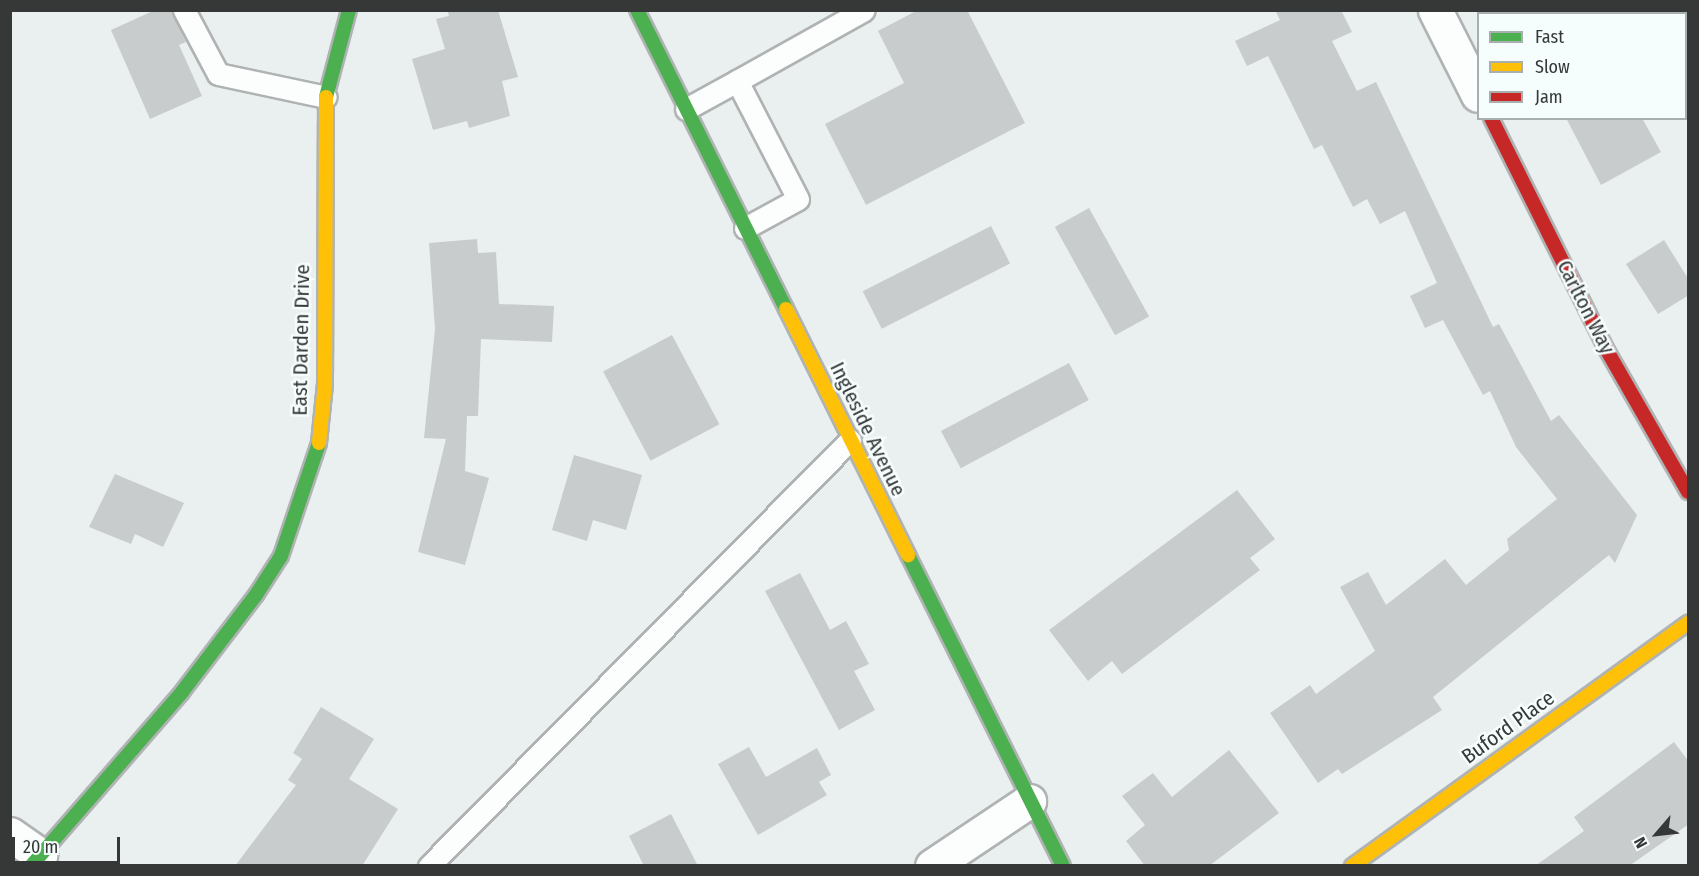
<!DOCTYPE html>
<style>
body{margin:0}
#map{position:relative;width:1699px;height:876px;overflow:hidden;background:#eaefef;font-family:"Fira Sans Condensed",sans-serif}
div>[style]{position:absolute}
.building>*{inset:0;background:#c8cccc;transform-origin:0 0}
.roads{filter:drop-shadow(2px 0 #b0b3b3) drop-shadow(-2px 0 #b0b3b3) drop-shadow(0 2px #b0b3b3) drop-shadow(0 -2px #b0b3b3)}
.lane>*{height:21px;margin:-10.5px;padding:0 10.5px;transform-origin:10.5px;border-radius:10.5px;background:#fcfdfd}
.street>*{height:33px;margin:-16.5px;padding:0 16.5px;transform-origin:16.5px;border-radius:16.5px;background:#fcfdfd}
.fast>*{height:14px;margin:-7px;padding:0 7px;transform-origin:7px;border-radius:7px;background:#4caf50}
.slow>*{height:14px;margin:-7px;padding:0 7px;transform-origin:7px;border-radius:7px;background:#ffc107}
.jam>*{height:14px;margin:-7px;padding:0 7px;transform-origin:7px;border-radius:7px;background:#c62828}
span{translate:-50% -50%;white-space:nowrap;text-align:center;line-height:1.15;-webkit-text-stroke:5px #f6fdfd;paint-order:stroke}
.street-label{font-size:21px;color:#363838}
.frame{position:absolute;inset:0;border:12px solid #363838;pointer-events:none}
.legend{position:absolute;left:1477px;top:12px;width:210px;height:108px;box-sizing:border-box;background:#f6fdfd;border:2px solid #a9aeae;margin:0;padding:8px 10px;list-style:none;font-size:18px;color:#363838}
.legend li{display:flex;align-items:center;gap:12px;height:30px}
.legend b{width:30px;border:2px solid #a9aeae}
.north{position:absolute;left:1627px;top:804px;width:60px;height:60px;-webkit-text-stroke:4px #f6fdfd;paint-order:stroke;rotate:242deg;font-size:16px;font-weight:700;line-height:24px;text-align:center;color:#363838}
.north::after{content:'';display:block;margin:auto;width:21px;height:27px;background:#363838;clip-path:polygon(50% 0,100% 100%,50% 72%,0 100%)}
.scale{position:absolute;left:12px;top:837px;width:108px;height:27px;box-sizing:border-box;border:3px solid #363838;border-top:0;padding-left:8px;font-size:18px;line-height:21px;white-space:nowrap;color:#363838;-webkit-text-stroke:4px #f6fdfd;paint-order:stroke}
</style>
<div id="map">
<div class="building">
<div style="clip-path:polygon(155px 10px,171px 10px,186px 42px,179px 45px,202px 96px,150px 119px,111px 30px)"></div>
<div style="clip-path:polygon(447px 10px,498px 10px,518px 77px,502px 81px,510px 116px,469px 128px,467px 121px,433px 130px,412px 59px,445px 49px,436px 19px,449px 16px)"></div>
<div style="clip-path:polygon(918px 10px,967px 10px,1025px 123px,866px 205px,825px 124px,904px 83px,878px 31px)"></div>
<div style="clip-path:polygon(1275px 10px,1341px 10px,1352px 32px,1332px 41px,1357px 91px,1376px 82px,1493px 327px,1499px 324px,1551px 421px,1559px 415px,1637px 515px,1615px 563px,1609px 555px,1433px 697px,1442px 710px,1342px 774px,1338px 769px,1318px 783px,1270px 713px,1310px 685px,1316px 694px,1375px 651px,1340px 587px,1368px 572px,1386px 605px,1445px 559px,1466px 585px,1509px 550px,1507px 539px,1557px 499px,1516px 447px,1490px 391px,1483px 395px,1443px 320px,1425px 328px,1410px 296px,1437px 283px,1405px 211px,1380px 224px,1367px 199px,1353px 207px,1322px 145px,1314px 149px,1268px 56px,1247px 66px,1235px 41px,1280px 20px)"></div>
<div style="clip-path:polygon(1566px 118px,1642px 118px,1661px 152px,1601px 185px)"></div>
<div style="left:1089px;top:208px;width:124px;height:39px;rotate:61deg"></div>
<div style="left:991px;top:226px;width:42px;height:144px;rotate:63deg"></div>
<div style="clip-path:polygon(477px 239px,478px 253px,496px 252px,499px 304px,554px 306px,552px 342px,481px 339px,478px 416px,467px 416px,465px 471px,489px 478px,465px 565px,418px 552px,446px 439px,424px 438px,435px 329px,429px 243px)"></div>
<div style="clip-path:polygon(1664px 240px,1689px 280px,1689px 295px,1658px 314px,1626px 264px)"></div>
<div style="left:672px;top:335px;width:101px;height:78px;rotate:62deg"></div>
<div style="left:1069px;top:363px;width:42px;height:145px;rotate:62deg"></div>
<div style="clip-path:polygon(574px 455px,642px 475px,626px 530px,593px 520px,587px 541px,552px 530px)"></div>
<div style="clip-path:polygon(115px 474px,184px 503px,163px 547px,135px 534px,131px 544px,89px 527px)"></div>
<div style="clip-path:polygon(1237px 490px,1275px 539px,1250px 558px,1260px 570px,1122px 674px,1112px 661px,1088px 681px,1049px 630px)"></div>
<div style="clip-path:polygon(800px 573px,830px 630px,846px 621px,869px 664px,854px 671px,875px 710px,839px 730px,765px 591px)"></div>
<div style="clip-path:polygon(321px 707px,374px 739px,349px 779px,398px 809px,362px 866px,235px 866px,296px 785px,288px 780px,302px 759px,293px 753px)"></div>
<div style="clip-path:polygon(1674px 742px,1689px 762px,1689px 824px,1629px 866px,1535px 866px,1584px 831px,1574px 817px)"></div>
<div style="clip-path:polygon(749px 747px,766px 777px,817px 748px,831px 775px,819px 782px,827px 795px,758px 835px,718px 764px)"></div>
<div style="clip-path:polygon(1229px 750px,1279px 813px,1209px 866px,1145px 866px,1126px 841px,1145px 825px,1122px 796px,1153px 773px,1172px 797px)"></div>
<div style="clip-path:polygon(671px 814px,698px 866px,644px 866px,629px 836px)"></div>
</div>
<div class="roads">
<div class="lane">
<div style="left:184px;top:10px;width:72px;rotate:62deg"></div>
<div style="left:218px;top:74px;width:110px;rotate:12deg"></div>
<div style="left:686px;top:109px;width:58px;rotate:-28.8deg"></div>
<div style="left:745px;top:228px;width:60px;rotate:-28.7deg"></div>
<div style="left:798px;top:199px;width:133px;rotate:-117.3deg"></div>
<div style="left:737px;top:81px;width:145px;rotate:-29.2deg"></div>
<div style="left:429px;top:866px;width:599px;rotate:-45.34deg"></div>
</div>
<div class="street">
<div style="left:1435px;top:10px;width:95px;rotate:63.2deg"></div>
<div style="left:1588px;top:14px;width:4px;rotate:-63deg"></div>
<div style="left:10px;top:834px;width:37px;rotate:35deg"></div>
<div style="left:932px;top:866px;width:117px;rotate:-33.8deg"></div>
</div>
<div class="fast">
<div style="left:637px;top:10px;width:334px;rotate:63.5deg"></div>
<div style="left:326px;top:97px;width:90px;rotate:-75.2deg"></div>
<div style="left:908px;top:555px;width:347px;rotate:63.5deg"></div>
<div style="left:31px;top:866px;width:230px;rotate:-49deg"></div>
<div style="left:182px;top:692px;width:122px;rotate:-52.7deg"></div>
<div style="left:256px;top:595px;width:46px;rotate:-57.3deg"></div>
<div style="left:281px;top:556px;width:119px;rotate:-71.4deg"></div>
</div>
<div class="slow">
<div style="left:786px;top:309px;width:275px;rotate:63.6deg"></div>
<div style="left:319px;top:443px;width:59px;rotate:-84.2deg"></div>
<div style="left:325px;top:384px;width:287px;rotate:-89.8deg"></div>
<div style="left:1352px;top:866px;width:415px;rotate:-35.9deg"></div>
</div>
<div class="jam">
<div style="left:1491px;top:118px;width:256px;rotate:63.5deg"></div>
<div style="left:1605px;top:347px;width:167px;rotate:60.2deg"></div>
</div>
</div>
<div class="street-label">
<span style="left:1586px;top:307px;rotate:63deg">Carlton Way</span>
<span style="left:301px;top:340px;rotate:-89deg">East Darden Drive</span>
<span style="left:868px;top:429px;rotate:64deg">Ingleside Avenue</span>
<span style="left:1508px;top:727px;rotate:-36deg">Buford Place</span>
</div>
<div class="frame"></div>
<ul class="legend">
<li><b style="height:8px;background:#4caf50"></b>Fast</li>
<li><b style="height:8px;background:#ffc107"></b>Slow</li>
<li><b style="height:8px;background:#c62828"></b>Jam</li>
</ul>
<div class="north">N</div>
<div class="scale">20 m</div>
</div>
